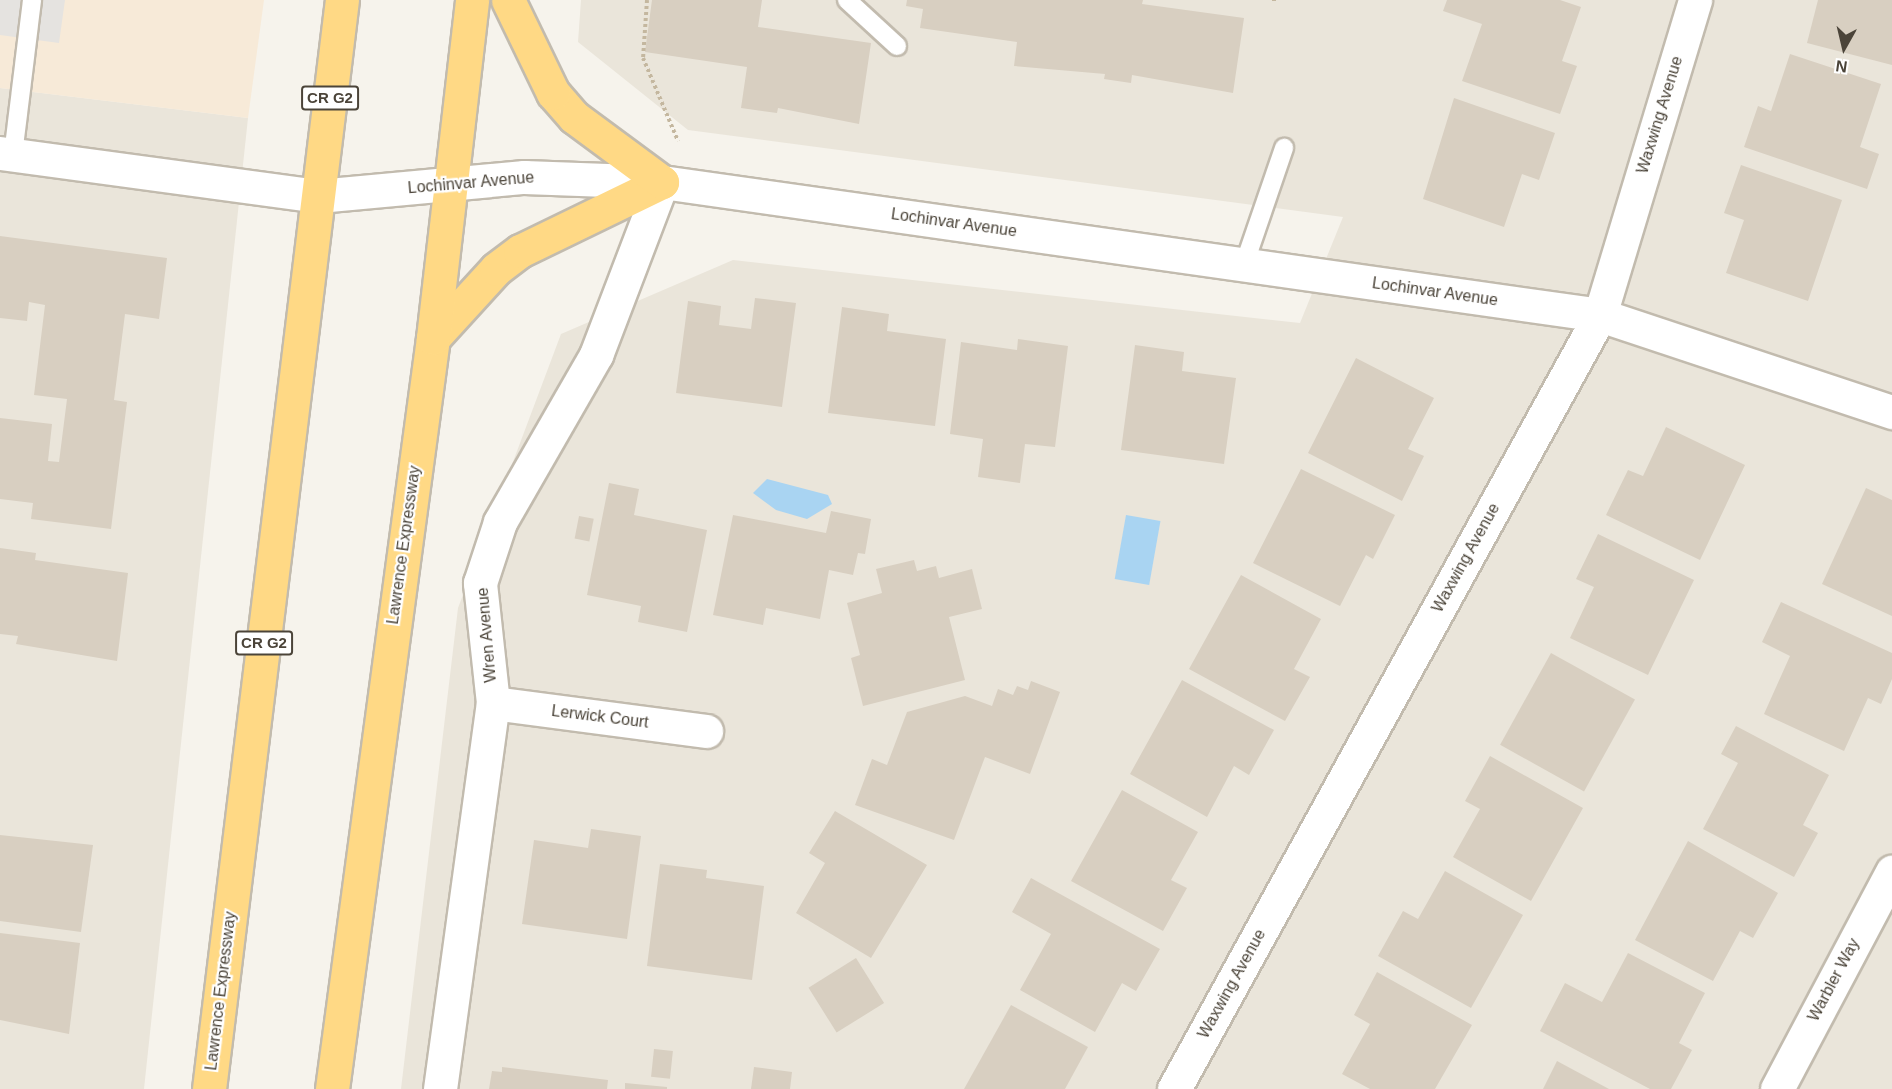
<!DOCTYPE html>
<style>
body{margin:0}
#map{position:relative;width:1892px;height:1089px;overflow:hidden;background:#f6f3ec;font-family:Arial,sans-serif}
div>[style]{position:absolute}
.residential>*{inset:0;background:#eae5da}
.commercial>*{inset:0;background:#f7ead8}
.parking>*{inset:0;background:#e5e3e0}
.water>*{inset:0;background:#a9d4f2;transform-origin:0 0}
.building>*{inset:0;background:#d8cfc1;transform-origin:0 0}
.path>*{height:4px;margin-top:-2px;transform-origin:0;background:repeating-linear-gradient(90deg,#c4b79f 0 3px,transparent 0 6px)}
.roads{filter:drop-shadow(2px 0 #c2bbae) drop-shadow(-2px 0 #c2bbae) drop-shadow(0 2px #c2bbae) drop-shadow(0 -2px #c2bbae)}
.service>*{height:18px;margin:-9px;padding:0 9px;transform-origin:9px;border-radius:9px;background:#fff}
.minor>*{height:33px;margin:-16.5px;padding:0 16.5px;transform-origin:16.5px;border-radius:16.5px;background:#fff}
.tertiary>*{height:33px;margin:-16.5px;padding:0 16.5px;transform-origin:16.5px;border-radius:16.5px;background:#fff}
.trunk>*{height:33px;margin:-16.5px;padding:0 16.5px;transform-origin:16.5px;border-radius:16.5px;background:#ffd985}
span{translate:-50% -50%;white-space:nowrap;text-align:center;line-height:1.15;-webkit-text-stroke:4.5px #fff;paint-order:stroke}
.shield-label span{padding:2px 4px;background:#fff;border:2px solid;border-radius:4px;-webkit-text-stroke-width:0}
.shield-label{font-size:15px;color:#4b4439;font-weight:700}
.street-label{font-size:16px;color:#4b4439}
.north{position:absolute;left:1814px;top:18px;width:60px;height:60px;-webkit-text-stroke:4px #fff;paint-order:stroke;rotate:188deg;font-size:16px;font-weight:700;line-height:24px;text-align:center;color:#4b4439}
.north::after{content:'';display:block;margin:auto;width:21px;height:27px;background:#4b4439;clip-path:polygon(50% 0,100% 100%,50% 72%,0 100%)}
</style>
<div id="map">
<div class="residential">
<div style="clip-path:polygon(581px 0,1892px 0,1892px 1089px,401px 1089px,458px 608px,561px 334px,733px 260px,1300px 323px,1343px 217px,688px 130px,578px 42px)"></div>
<div style="clip-path:polygon(0 88px,248px 118px,144px 1089px,0 1089px)"></div>
</div>
<div class="commercial">
<div style="clip-path:polygon(0 0,264px 0,248px 118px,0 88px)"></div>
</div>
<div class="parking">
<div style="clip-path:polygon(0 0,65px 0,59px 43px,0 35px)"></div>
</div>
<div class="water">
<div style="clip-path:polygon(767px 479px,828px 495px,832px 504px,807px 519px,776px 510px,753px 493px)"></div>
<div style="left:1126px;top:515px;width:35px;height:65px;rotate:10deg"></div>
</div>
<div class="building">
<div style="clip-path:polygon(652px 0,762px 0,758px 27px,871px 43px,859px 124px,778px 108px,777px 113px,741px 108px,747px 67px,645px 52px)"></div>
<div style="clip-path:polygon(907px 0,1143px 0,1142px 4px,1244px 18px,1233px 93px,1132px 75px,1131px 83px,1104px 79px,1105px 74px,1014px 66px,1017px 42px,920px 28px,923px 9px,906px 6px)"></div>
<div style="clip-path:polygon(1447px 0,1560px 0,1581px 7px,1562px 61px,1577px 66px,1560px 114px,1462px 81px,1482px 24px,1443px 11px)"></div>
<div style="clip-path:polygon(1818px 0,1892px 0,1892px 65px,1807px 43px)"></div>
<div style="clip-path:polygon(1790px 54px,1881px 84px,1860px 147px,1879px 154px,1867px 189px,1744px 147px,1758px 106px,1771px 111px)"></div>
<div style="clip-path:polygon(1454px 98px,1555px 133px,1539px 180px,1522px 174px,1504px 227px,1423px 199px)"></div>
<div style="clip-path:polygon(1741px 165px,1842px 200px,1808px 301px,1726px 273px,1744px 220px,1724px 213px)"></div>
<div style="clip-path:polygon(0 236px,167px 258px,159px 319px,125px 314px,114px 400px,127px 402px,111px 529px,31px 519px,33px 503px,0 499px,0 418px,52px 424px,48px 461px,59px 462px,67px 399px,34px 395px,45px 305px,29px 302px,27px 321px,0 318px)"></div>
<div style="clip-path:polygon(755px 298px,796px 303px,782px 407px,676px 393px,688px 301px,721px 306px,719px 325px,751px 329px)"></div>
<div style="clip-path:polygon(842px 307px,889px 314px,887px 331px,946px 339px,935px 426px,828px 413px)"></div>
<div style="clip-path:polygon(1018px 339px,1068px 346px,1055px 447px,1025px 444px,1020px 483px,978px 477px,983px 439px,950px 434px,961px 342px,1017px 350px)"></div>
<div style="clip-path:polygon(1135px 345px,1184px 352px,1182px 371px,1236px 378px,1224px 464px,1121px 450px)"></div>
<div style="clip-path:polygon(1356px 358px,1434px 398px,1408px 449px,1424px 456px,1402px 501px,1308px 453px)"></div>
<div style="clip-path:polygon(1666px 427px,1745px 465px,1700px 560px,1606px 515px,1628px 470px,1643px 476px)"></div>
<div style="clip-path:polygon(1301px 469px,1395px 515px,1373px 559px,1366px 555px,1340px 606px,1253px 563px)"></div>
<div style="clip-path:polygon(609px 483px,639px 489px,634px 515px,707px 530px,687px 632px,638px 622px,641px 606px,587px 595px)"></div>
<div style="clip-path:polygon(1866px 488px,1892px 500px,1892px 616px,1822px 584px)"></div>
<div style="clip-path:polygon(831px 511px,871px 519px,865px 554px,858px 553px,853px 575px,829px 570px,820px 619px,766px 608px,763px 625px,713px 615px,733px 515px,826px 533px)"></div>
<div style="left:579px;top:516px;width:15px;height:23px;rotate:11deg"></div>
<div style="clip-path:polygon(1598px 534px,1694px 580px,1648px 675px,1570px 638px,1594px 587px,1576px 579px)"></div>
<div style="clip-path:polygon(0 548px,36px 553px,35px 560px,128px 573px,117px 661px,16px 644px,18px 636px,0 634px)"></div>
<div style="clip-path:polygon(914px 560px,917px 571px,936px 566px,939px 578px,972px 569px,982px 609px,949px 617px,965px 680px,863px 706px,851px 658px,860px 655px,847px 603px,882px 593px,876px 569px)"></div>
<div style="clip-path:polygon(1241px 575px,1321px 619px,1294px 669px,1310px 677px,1285px 721px,1189px 669px)"></div>
<div style="clip-path:polygon(1781px 602px,1892px 653px,1892px 679px,1881px 704px,1868px 698px,1844px 751px,1764px 714px,1790px 656px,1762px 642px)"></div>
<div style="left:1551px;top:653px;width:96px;height:105px;rotate:29deg"></div>
<div style="clip-path:polygon(1182px 680px,1274px 730px,1249px 775px,1234px 766px,1207px 817px,1130px 774px)"></div>
<div style="clip-path:polygon(1031px 681px,1060px 692px,1030px 774px,985px 757px,954px 840px,855px 805px,872px 759px,887px 765px,907px 712px,965px 696px,992px 706px,998px 689px,1013px 695px,1017px 686px,1028px 690px)"></div>
<div style="clip-path:polygon(1736px 726px,1829px 775px,1803px 825px,1818px 833px,1794px 877px,1703px 829px,1738px 763px,1721px 754px)"></div>
<div style="clip-path:polygon(1490px 756px,1583px 808px,1531px 901px,1453px 857px,1480px 809px,1465px 801px)"></div>
<div style="clip-path:polygon(1122px 790px,1198px 832px,1171px 880px,1187px 888px,1163px 931px,1071px 881px)"></div>
<div style="clip-path:polygon(835px 811px,927px 865px,871px 958px,796px 913px,825px 863px,809px 853px)"></div>
<div style="clip-path:polygon(591px 829px,641px 836px,627px 939px,522px 924px,534px 840px,588px 848px)"></div>
<div style="clip-path:polygon(0 835px,93px 845px,81px 932px,0 921px)"></div>
<div style="clip-path:polygon(1688px 841px,1778px 893px,1753px 938px,1740px 931px,1713px 981px,1635px 940px)"></div>
<div style="clip-path:polygon(660px 864px,707px 870px,706px 878px,764px 886px,752px 980px,647px 966px)"></div>
<div style="clip-path:polygon(1445px 871px,1523px 915px,1471px 1008px,1378px 956px,1403px 911px,1418px 919px)"></div>
<div style="clip-path:polygon(1031px 878px,1160px 949px,1136px 991px,1122px 983px,1095px 1032px,1020px 990px,1051px 934px,1012px 912px)"></div>
<div style="clip-path:polygon(0 933px,80px 943px,69px 1034px,0 1020px)"></div>
<div style="clip-path:polygon(1628px 953px,1705px 993px,1679px 1043px,1692px 1050px,1671px 1089px,1650px 1089px,1540px 1031px,1565px 983px,1602px 1002px)"></div>
<div style="left:856px;top:958px;width:53px;height:56px;rotate:58deg"></div>
<div style="clip-path:polygon(1377px 972px,1472px 1025px,1435px 1089px,1370px 1089px,1342px 1074px,1370px 1024px,1354px 1015px)"></div>
<div style="clip-path:polygon(1011px 1005px,1088px 1047px,1065px 1089px,964px 1089px)"></div>
<div style="left:654px;top:1049px;width:19px;height:28px;rotate:6deg"></div>
<div style="clip-path:polygon(1557px 1061px,1609px 1089px,1543px 1089px)"></div>
<div style="clip-path:polygon(502px 1067px,608px 1080px,607px 1089px,489px 1089px,492px 1071px,502px 1072px)"></div>
<div style="clip-path:polygon(754px 1067px,792px 1072px,790px 1089px,751px 1089px)"></div>
<div style="clip-path:polygon(625px 1083px,667px 1087px,667px 1089px,625px 1089px)"></div>
</div>
<div class="path">
<div style="left:647px;top:0;width:58px;rotate:93.9deg"></div>
<div style="left:643px;top:58px;width:90px;rotate:67.1deg"></div>
<div style="left:1274px;top:0;width:1px;rotate:90deg"></div>
</div>
<div class="roads">
<div class="service">
<div style="left:847px;top:0;width:68px;rotate:42.6deg"></div>
<div style="left:13px;top:155px;width:156px;rotate:-83deg"></div>
<div style="left:1244px;top:265px;width:124px;rotate:-71.1deg"></div>
</div>
<div class="minor">
<div style="left:0;top:153px;width:321px;rotate:7.7deg"></div>
<div style="left:493px;top:703px;width:215px;rotate:7.5deg"></div>
<div style="left:440px;top:1089px;width:390px;rotate:-82.2deg"></div>
<div style="left:493px;top:703px;width:121px;rotate:-96.2deg"></div>
<div style="left:480px;top:583px;width:64px;rotate:-71.8deg"></div>
<div style="left:500px;top:522px;width:193px;rotate:-60.1deg"></div>
<div style="left:596px;top:355px;width:185px;rotate:-69.1deg"></div>
<div style="left:1174px;top:1089px;width:883px;rotate:-61.17deg"></div>
<div style="left:1600px;top:315px;width:329px;rotate:-73.2deg"></div>
<div style="left:1777px;top:1089px;width:246px;rotate:-62.1deg"></div>
</div>
<div class="tertiary">
<div style="left:318px;top:196px;width:207px;rotate:-5.3deg"></div>
<div style="left:524px;top:177px;width:138px;rotate:2.1deg"></div>
<div style="left:662px;top:182px;width:947px;rotate:8.07deg"></div>
<div style="left:1600px;top:315px;width:308px;rotate:18.4deg"></div>
</div>
<div class="trunk">
<div style="left:433px;top:338px;width:93px;rotate:-47.6deg"></div>
<div style="left:496px;top:269px;width:30px;rotate:-37deg"></div>
<div style="left:520px;top:251px;width:158px;rotate:-25.9deg"></div>
<div style="left:662px;top:182px;width:109px;rotate:-143.5deg"></div>
<div style="left:574px;top:117px;width:32px;rotate:-131deg"></div>
<div style="left:553px;top:93px;width:103px;rotate:-115.8deg"></div>
<div style="left:209px;top:1089px;width:1097px;rotate:-83.04deg"></div>
<div style="left:332px;top:1089px;width:758px;rotate:-82.34deg"></div>
<div style="left:433px;top:338px;width:340px;rotate:-83.4deg"></div>
</div>
</div>
<div class="shield-label">
<span style="left:330px;top:98px">CR G2</span>
<span style="left:264px;top:643px">CR G2</span>
</div>
<div class="street-label">
<span style="left:1660px;top:115px;rotate:-73deg">Waxwing Avenue</span>
<span style="left:471px;top:183px;rotate:-5deg">Lochinvar Avenue</span>
<span style="left:954px;top:223px;rotate:8deg">Lochinvar Avenue</span>
<span style="left:1435px;top:292px;rotate:8deg">Lochinvar Avenue</span>
<span style="left:404px;top:545px;rotate:-82deg">Lawrence Expressway</span>
<span style="left:1466px;top:558px;rotate:-61deg">Waxwing Avenue</span>
<span style="left:487px;top:635px;rotate:-95deg">Wren Avenue</span>
<span style="left:600px;top:717px;rotate:7deg">Lerwick Court</span>
<span style="left:1834px;top:980px;rotate:-62deg">Warbler Way</span>
<span style="left:1232px;top:984px;rotate:-61deg">Waxwing Avenue</span>
<span style="left:221px;top:991px;rotate:-83deg">Lawrence Expressway</span>
</div>
<div class="north">N</div>
</div>
